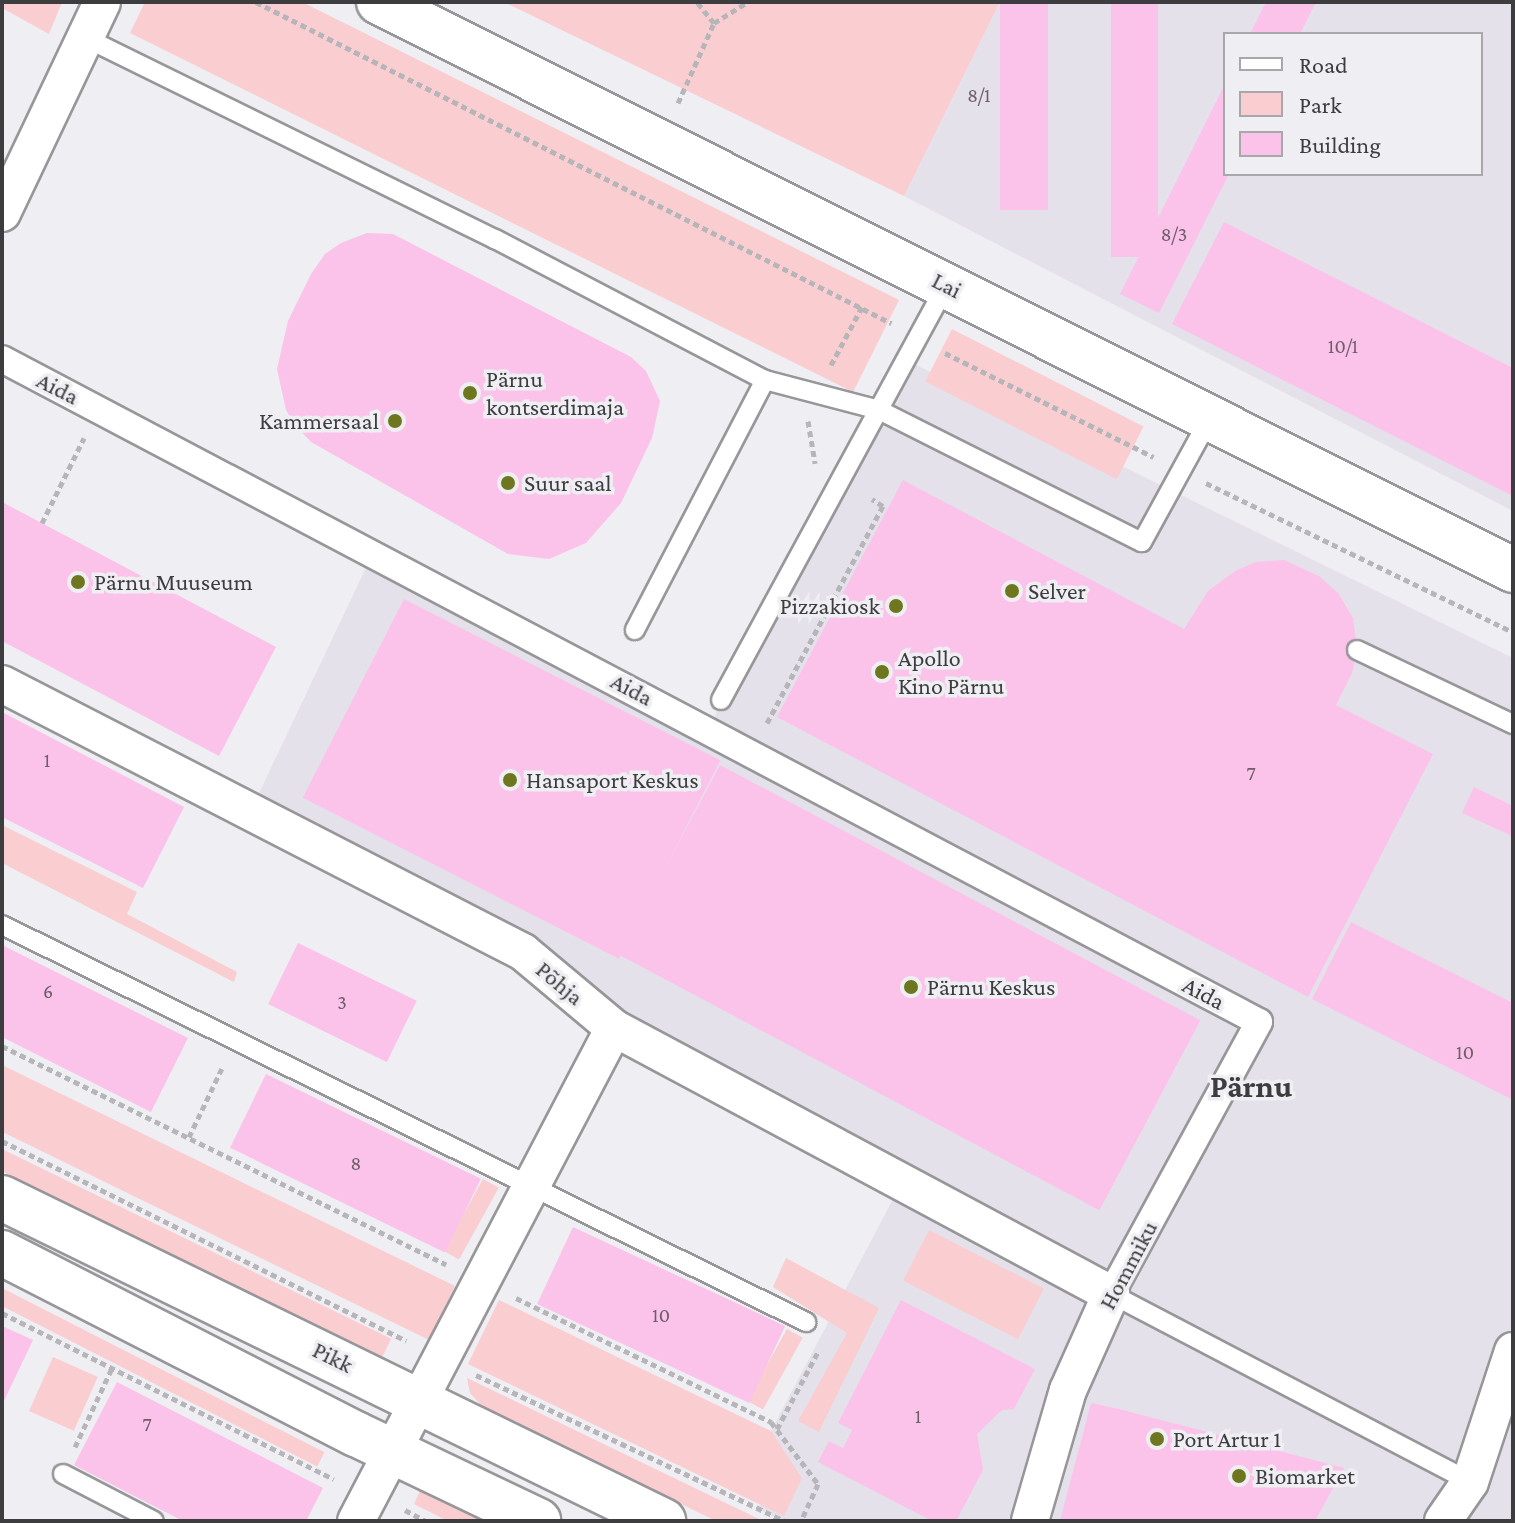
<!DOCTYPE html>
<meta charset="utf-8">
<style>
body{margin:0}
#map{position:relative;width:1515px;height:1523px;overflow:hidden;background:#efeef2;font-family:"Crimson Pro",serif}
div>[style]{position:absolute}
.built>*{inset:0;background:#e5e1eb}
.green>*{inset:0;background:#facdd1;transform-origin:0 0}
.building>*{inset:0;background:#fbc2ea;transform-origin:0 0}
.path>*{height:5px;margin-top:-2.5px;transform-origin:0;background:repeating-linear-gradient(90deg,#b6b5b9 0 6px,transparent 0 10px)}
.roads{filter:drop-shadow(2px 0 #979699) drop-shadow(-2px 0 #979699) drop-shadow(0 2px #979699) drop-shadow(0 -2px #979699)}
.service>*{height:18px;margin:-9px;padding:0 9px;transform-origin:9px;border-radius:9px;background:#fff}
.pedestrian>*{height:26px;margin:-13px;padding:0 13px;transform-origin:13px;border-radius:13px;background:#fff}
.minor>*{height:36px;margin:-18px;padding:0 18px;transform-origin:18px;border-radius:18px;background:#fff}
.tertiary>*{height:44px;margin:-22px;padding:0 22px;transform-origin:22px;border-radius:22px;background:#fff}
.secondary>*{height:44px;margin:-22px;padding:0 22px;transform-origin:22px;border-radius:22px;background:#fff}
.dots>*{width:22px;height:22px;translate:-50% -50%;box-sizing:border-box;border:4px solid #efeef2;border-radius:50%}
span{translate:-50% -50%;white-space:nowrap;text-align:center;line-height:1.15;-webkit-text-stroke:7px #efeef2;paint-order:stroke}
.number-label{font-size:20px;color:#6c5e69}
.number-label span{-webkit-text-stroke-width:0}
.street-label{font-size:24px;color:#3d3c3e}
.poi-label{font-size:24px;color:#3d3c3e}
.left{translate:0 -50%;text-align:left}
.right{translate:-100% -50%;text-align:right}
.district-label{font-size:32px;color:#3d3c3e;font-weight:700}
.frame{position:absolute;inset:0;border:4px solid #3d3c3e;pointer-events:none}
.legend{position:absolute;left:1223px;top:32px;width:260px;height:144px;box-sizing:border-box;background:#efeef2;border:2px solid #a8a7aa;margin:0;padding:10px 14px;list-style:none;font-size:24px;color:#3d3c3e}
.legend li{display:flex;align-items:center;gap:16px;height:40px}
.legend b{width:40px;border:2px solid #a8a7aa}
</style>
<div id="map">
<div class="built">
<div style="clip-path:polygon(evenodd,1000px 2px,1513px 2px,1513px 511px,904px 196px,1000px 2px,1225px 34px,1481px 34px,1481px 174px,1225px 174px,1225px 34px)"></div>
<div style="clip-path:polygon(906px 360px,1513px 658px,1513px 1521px,782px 1521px,759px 1509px,771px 1431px,902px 1182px,523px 952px,251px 810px,373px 553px,710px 730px,721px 700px)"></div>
</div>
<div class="green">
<div style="clip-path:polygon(3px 2px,62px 2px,49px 34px,2px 8px)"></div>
<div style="clip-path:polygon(145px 2px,302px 2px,899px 300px,853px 392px,130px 33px)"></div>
<div style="clip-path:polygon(504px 2px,1000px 2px,904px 196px)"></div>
<div style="left:952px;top:329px;width:215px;height:59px;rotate:27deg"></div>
<div style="clip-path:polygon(2px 825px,137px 892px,127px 914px,237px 972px,234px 982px,2px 863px)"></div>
<div style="left:2px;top:1065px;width:504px;height:60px;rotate:26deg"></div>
<div style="left:2px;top:1149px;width:433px;height:20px;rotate:26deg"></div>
<div style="left:483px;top:1179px;width:18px;height:82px;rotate:29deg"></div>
<div style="left:929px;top:1230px;width:129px;height:57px;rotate:27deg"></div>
<div style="clip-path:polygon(786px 1258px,879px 1308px,819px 1432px,798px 1421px,847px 1333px,773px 1287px)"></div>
<div style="left:2px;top:1288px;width:362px;height:16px;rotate:27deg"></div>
<div style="clip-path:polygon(499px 1300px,771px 1431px,802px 1478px,784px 1516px,468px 1364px)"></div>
<div style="left:787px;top:1329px;width:18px;height:82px;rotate:29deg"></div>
<div style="left:53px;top:1357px;width:49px;height:59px;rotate:24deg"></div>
<div style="clip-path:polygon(467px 1378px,763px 1521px,716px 1521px,482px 1406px,470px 1393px)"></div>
<div style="clip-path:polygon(420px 1491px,481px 1521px,448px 1521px,414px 1504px)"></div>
</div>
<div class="building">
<div style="left:1000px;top:2px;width:48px;height:208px"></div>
<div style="left:1111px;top:2px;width:47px;height:255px"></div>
<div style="clip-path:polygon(1266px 2px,1316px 2px,1300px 34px,1250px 34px)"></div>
<div style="clip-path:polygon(1225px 84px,1225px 174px,1229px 174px,1159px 313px,1120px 294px)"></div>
<div style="clip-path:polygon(1224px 222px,1513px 368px,1513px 496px,1172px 324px)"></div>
<div style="clip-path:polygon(367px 233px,393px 234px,631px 357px,646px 371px,660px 401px,652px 438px,621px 503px,586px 543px,549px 559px,508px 554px,311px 442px,295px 425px,286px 410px,277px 369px,288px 321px,311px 274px,325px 254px,341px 243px)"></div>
<div style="clip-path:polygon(903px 480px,1184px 629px,1208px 591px,1235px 571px,1256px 562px,1284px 560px,1319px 576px,1338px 593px,1353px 618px,1357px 650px,1352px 673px,1336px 705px,1433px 754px,1308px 997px,777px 717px)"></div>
<div style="clip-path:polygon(2px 502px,276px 647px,219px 756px,2px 641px)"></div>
<div style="left:404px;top:599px;width:355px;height:223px;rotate:27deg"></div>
<div style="clip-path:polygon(2px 712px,184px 807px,143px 888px,2px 817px)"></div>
<div style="left:720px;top:765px;width:544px;height:215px;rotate:28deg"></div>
<div style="clip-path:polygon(1474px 787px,1513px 806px,1512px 836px,1462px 813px)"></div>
<div style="clip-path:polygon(1351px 922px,1513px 1003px,1513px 1100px,1312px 999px)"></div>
<div style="left:298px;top:943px;width:132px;height:68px;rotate:26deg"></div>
<div style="clip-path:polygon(2px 945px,188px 1038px,151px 1112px,2px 1037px)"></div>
<div style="left:266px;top:1074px;width:239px;height:82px;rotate:26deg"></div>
<div style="left:573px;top:1227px;width:234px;height:85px;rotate:25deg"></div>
<div style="clip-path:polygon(901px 1300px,1035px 1369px,1014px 1409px,1002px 1410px,977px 1434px,983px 1470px,956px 1521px,932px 1521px,818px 1462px,829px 1441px,843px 1448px,852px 1430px,838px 1423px)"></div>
<div style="clip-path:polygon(2px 1326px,33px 1340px,2px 1405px)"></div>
<div style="clip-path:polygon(117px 1382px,323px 1488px,306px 1521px,183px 1521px,74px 1465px)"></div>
<div style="clip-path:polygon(1091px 1403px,1119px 1409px,1344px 1468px,1315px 1521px,1060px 1521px)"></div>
</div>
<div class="path">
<div style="left:256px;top:2px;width:712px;rotate:26.82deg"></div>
<div style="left:714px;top:23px;width:39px;rotate:-32deg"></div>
<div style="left:678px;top:103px;width:88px;rotate:-65.8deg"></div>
<div style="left:714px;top:23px;width:27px;rotate:-129deg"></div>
<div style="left:945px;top:353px;width:233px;rotate:26.5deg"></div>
<div style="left:831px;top:365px;width:66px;rotate:-61.9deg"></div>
<div style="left:808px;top:421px;width:43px;rotate:80.5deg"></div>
<div style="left:1206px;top:483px;width:341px;rotate:25.9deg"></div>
<div style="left:42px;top:523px;width:95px;rotate:-63.7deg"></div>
<div style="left:767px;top:723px;width:246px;rotate:-61.9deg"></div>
<div style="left:883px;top:506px;width:13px;rotate:-148deg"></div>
<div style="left:2px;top:1046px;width:495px;rotate:26.2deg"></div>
<div style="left:189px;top:1137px;width:76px;rotate:-64.4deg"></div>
<div style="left:2px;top:1141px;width:451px;rotate:26.3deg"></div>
<div style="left:516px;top:1298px;width:284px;rotate:25.9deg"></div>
<div style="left:771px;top:1422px;width:78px;rotate:52.8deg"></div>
<div style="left:818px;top:1484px;width:41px;rotate:114.7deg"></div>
<div style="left:2px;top:1313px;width:371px;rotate:26.6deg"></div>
<div style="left:476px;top:1375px;width:342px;rotate:25.3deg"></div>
<div style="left:777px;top:1429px;width:89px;rotate:-62deg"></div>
<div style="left:75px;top:1447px;width:87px;rotate:-64.9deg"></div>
<div style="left:405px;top:1510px;width:24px;rotate:28deg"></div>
</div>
<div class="roads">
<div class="service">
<div style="left:86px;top:38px;width:456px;rotate:26.2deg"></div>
<div style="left:495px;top:239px;width:305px;rotate:27.6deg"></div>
<div style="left:765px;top:380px;width:282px;rotate:117.5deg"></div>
<div style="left:765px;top:380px;width:118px;rotate:14.7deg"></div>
<div style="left:879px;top:410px;width:294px;rotate:26.7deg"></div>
<div style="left:1142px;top:542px;width:141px;rotate:-61.3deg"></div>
<div style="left:1357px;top:650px;width:173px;rotate:25.4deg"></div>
<div style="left:721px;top:700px;width:472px;rotate:-61.5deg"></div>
<div style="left:2px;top:925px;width:897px;rotate:26.28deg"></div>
<div style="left:1111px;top:1294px;width:405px;rotate:27.6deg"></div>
<div style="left:63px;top:1474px;width:102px;rotate:27.3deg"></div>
</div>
<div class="pedestrian">
<div style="left:2px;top:359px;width:1421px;rotate:27.81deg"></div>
<div style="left:1259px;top:1022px;width:310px;rotate:118.6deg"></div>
</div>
<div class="minor">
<div style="left:2px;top:213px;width:233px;rotate:-64.6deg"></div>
<div style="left:2px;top:684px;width:586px;rotate:27.22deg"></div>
<div style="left:523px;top:952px;width:119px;rotate:39.9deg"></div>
<div style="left:614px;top:1028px;width:564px;rotate:28.16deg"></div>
<div style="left:1111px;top:1294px;width:105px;rotate:114.1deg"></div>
<div style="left:1068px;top:1390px;width:136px;rotate:106.2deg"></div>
<div style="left:356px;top:1521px;width:556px;rotate:-62.38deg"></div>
<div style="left:1443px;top:1521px;width:47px;rotate:-55.3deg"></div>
<div style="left:1470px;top:1482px;width:138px;rotate:-71.8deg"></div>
</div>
<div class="tertiary">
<div style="left:379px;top:2px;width:1268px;rotate:26.61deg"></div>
</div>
<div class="secondary">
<div style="left:2px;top:1198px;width:736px;rotate:26.04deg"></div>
<div style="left:2px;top:1253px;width:398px;rotate:27.1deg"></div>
<div style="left:356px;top:1434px;width:202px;rotate:25.5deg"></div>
</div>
</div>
<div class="dots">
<div style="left:470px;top:393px;background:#6e761f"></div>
<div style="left:395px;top:421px;background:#6e761f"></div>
<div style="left:508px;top:483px;background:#6e761f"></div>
<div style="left:78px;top:582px;background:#6e761f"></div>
<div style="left:1012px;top:591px;background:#6e761f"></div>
<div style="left:896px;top:606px;background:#6e761f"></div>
<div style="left:882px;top:672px;background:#6e761f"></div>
<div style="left:510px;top:780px;background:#6e761f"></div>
<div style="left:911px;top:987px;background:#6e761f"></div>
<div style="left:1157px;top:1439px;background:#6e761f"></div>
<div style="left:1239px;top:1476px;background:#6e761f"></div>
</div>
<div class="number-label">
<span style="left:979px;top:95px">8/1</span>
<span style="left:1174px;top:234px">8/3</span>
<span style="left:1343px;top:346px">10/1</span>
<span style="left:47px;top:760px">1</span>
<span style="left:1251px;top:773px">7</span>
<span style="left:48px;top:991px">6</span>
<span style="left:342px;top:1002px">3</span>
<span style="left:1465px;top:1052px">10</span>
<span style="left:356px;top:1163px">8</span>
<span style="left:661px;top:1315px">10</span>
<span style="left:918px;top:1416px">1</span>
<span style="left:147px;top:1424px">7</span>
</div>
<div class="street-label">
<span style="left:947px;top:285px;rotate:27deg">Lai</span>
<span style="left:58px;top:388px;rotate:27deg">Aida</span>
<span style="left:632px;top:689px;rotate:28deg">Aida</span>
<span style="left:560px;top:983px;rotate:40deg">Põhja</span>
<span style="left:1204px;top:993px;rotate:28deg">Aida</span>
<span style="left:1128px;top:1265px;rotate:-62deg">Hommiku</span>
<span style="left:333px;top:1357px;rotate:26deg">Pikk</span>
</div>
<div class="poi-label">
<span class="left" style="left:486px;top:393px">Pärnu<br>kontserdimaja</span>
<span class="right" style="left:379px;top:421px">Kammersaal</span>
<span class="left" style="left:524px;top:483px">Suur saal</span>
<span class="left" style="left:94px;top:582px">Pärnu Muuseum</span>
<span class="left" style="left:1028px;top:591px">Selver</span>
<span class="right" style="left:880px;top:606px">Pizzakiosk</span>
<span class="left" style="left:898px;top:672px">Apollo<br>Kino Pärnu</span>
<span class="left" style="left:526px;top:780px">Hansaport Keskus</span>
<span class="left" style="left:927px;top:987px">Pärnu Keskus</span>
<span class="left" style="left:1173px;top:1439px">Port Artur 1</span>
<span class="left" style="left:1255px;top:1476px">Biomarket</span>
</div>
<div class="district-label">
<span style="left:1251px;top:1086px">Pärnu</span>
</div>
<div class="frame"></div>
<ul class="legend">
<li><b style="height:10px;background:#fff"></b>Road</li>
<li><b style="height:22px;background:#facdd1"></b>Park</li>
<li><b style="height:22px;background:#fbc2ea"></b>Building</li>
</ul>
</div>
